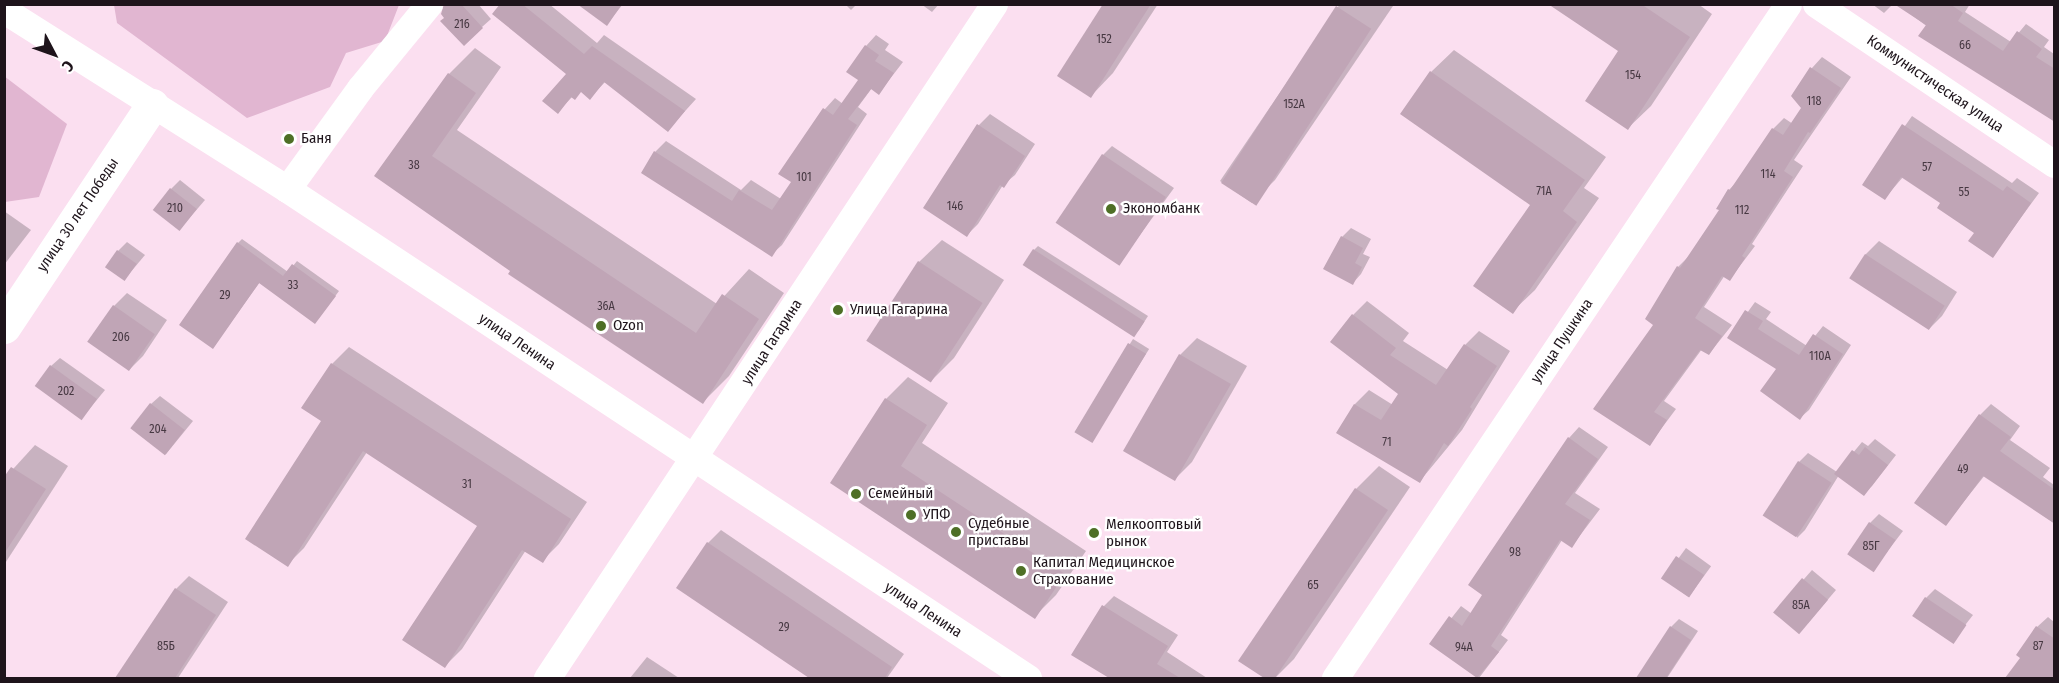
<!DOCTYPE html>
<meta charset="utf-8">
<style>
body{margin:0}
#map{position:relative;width:2059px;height:683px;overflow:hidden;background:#fbdff0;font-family:"Fira Sans Condensed",sans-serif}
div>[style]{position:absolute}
.green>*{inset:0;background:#e1b6d1}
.shadow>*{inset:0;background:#0003;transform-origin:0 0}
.building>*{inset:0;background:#c0a5b6;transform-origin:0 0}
.minor>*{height:27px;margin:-13.5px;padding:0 13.5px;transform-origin:13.5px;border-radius:13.5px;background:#fff}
.major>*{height:33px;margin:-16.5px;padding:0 16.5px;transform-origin:16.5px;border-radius:16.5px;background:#fff}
.dots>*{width:16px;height:16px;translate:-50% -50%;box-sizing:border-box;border:3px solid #fff;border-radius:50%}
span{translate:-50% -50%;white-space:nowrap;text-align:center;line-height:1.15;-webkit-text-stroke:4.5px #fff;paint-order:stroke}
.number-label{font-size:12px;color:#463842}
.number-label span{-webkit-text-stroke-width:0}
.street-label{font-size:15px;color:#1e141b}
.poi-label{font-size:15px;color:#1e141b}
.left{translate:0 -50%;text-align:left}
.frame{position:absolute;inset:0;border:6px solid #1e141b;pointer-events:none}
.north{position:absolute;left:24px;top:24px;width:60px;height:60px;-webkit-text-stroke:4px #fff;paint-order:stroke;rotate:131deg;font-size:16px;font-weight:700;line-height:24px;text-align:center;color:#1e141b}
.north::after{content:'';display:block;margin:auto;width:21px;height:27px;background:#1e141b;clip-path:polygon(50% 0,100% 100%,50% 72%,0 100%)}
</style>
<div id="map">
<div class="green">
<div style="clip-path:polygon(114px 5px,399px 5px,385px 41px,346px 53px,330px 87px,247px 118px,117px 23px)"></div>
<div style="clip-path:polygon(4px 76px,67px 124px,39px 197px,5px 202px)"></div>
</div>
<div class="shadow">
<div style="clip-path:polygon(444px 4px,478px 4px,491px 19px,482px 27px,446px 18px)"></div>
<div style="clip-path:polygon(502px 4px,549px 4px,597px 43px,604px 35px,696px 99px,668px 130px,606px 81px,590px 98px,582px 91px,573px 96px,558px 112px,568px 74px)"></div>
<div style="clip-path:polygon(580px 4px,623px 4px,607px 24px)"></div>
<div style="clip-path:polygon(845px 4px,857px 4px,851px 10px)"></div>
<div style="clip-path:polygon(921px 4px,939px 4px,932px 12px)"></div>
<div style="clip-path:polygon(1105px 4px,1158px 4px,1113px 73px,1091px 96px)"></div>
<div style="clip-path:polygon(1340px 4px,1393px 6px,1275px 180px,1252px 203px,1220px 181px)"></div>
<div style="clip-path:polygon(1551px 4px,1698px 4px,1712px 14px,1651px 106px,1628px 128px,1620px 51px)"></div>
<div style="clip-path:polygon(1872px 4px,1893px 4px,1884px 13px)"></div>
<div style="clip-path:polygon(1897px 4px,1970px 4px,1965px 12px,2011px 42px,2026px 24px,2049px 40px,2044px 47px,2054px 54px,2054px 121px)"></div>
<div style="clip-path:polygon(876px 35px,889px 44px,885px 50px,903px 62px,879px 93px,872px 88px,858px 107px,867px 114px,782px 245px,771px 255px,655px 152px,666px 141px,741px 190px,751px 180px,781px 199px,793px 182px,780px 173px,825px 109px,835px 98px,843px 104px,860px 80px,866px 46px)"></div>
<div style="clip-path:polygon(475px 48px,501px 67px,457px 130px,717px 304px,749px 269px,784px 293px,729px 376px,703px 402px,376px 176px,449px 74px)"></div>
<div style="clip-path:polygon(1454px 50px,1606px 157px,1584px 188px,1599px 198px,1535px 290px,1512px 312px,1532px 204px,1431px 72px)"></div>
<div style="clip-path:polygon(1822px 57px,1851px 77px,1794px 160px,1803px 166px,1752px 244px,1755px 246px,1730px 279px,1725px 275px,1704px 307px,1732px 325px,1709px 354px,1702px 349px,1664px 401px,1676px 409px,1649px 445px,1655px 324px,1647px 319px,1678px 267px,1689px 256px,1721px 210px,1729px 190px,1740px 178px,1773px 129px,1784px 118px,1793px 124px,1803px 108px,1812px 68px)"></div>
<div style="clip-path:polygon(990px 114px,1035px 144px,1015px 175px,1003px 185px,978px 224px,967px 235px,925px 208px,979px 125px)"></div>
<div style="clip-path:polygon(1912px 116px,2012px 183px,2017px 178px,2039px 193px,1993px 256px,1976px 233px,1942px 203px,1903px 177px,1885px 198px,1864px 184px)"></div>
<div style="clip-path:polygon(1112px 146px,1174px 188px,1121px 261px,1103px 155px)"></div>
<div style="clip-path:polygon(180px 180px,205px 200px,180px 229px,171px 189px)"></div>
<div style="clip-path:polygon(4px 211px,31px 230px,4px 265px)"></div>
<div style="clip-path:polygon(1351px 228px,1371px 239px,1363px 254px,1370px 257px,1361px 274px,1353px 283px,1342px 237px)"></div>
<div style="clip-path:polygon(242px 239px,288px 272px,297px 261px,339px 291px,319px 318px,260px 282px,216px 343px,238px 243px)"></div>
<div style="clip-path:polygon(942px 240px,1004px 280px,954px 358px,931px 381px,919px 262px)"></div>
<div style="clip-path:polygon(1879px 241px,1957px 292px,1942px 316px,1929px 329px,1851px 278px,1866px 254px)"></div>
<div style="clip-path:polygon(127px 242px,145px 255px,124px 280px,118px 251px)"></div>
<div style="clip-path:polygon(1038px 246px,1148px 316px,1139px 330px,1135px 334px,1034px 250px)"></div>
<div style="clip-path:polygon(127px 293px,167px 320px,143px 356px,130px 369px,114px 306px)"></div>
<div style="clip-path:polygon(1367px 301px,1409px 333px,1403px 341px,1448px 370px,1465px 345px,1479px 331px,1510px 351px,1462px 430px,1420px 481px,1338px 432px,1355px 404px,1369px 390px,1393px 405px,1400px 394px,1353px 315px)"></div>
<div style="clip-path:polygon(1755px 302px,1771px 312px,1766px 319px,1807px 346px,1823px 326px,1851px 345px,1809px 410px,1800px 418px,1778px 369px,1729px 338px)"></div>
<div style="clip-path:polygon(1197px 338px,1247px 366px,1192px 462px,1175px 479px,1180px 355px)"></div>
<div style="left:1133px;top:339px;width:19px;height:109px;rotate:32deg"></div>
<div style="clip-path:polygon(349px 347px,587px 502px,559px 544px,542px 561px,526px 550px,462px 649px,445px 666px,479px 525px,367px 452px,304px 548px,287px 565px,323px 421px,303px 408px,332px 364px)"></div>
<div style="clip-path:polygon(60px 358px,105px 390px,82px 418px,51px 366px)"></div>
<div style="clip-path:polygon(908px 377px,948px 403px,922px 443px,1086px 551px,1056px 595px,1034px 617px,832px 483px,886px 399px)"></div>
<div style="clip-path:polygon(160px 396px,193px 421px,166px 454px,151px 404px)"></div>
<div style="clip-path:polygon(1991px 404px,2020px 426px,2010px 440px,2050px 468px,2043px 477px,2054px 485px,2054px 523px,1985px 475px,1946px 524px,1980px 415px)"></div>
<div style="clip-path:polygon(1579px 427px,1608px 447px,1575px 493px,1600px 509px,1572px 546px,1562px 540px,1501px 635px,1508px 640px,1479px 678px,1431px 644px,1461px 606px,1472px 614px,1569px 438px)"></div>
<div style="clip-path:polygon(1875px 439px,1896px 455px,1872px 486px,1863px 494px,1839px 475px,1805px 530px,1797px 538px,1799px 462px,1808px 453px,1837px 472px,1862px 442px,1868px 446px)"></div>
<div style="clip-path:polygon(35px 445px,68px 466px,4px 565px,4px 479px)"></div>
<div style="clip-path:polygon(1379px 466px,1410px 487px,1294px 659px,1275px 678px,1267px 678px,1240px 661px,1356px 489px)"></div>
<div style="clip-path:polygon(1879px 514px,1903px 531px,1873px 570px,1870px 523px)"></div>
<div style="clip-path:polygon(721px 530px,904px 654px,887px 678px,811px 678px,678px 588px,708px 543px)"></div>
<div style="left:1686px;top:548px;width:31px;height:38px;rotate:36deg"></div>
<div style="clip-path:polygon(1812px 570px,1836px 590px,1808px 623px,1775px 612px)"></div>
<div style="clip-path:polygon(189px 576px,228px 602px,178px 678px,117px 678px,176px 589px)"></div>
<div style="clip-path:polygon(1935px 589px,1973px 615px,1952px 642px,1926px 598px)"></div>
<div style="clip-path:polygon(1114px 596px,1178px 635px,1167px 652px,1207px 678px,1112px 678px,1073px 655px,1104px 606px)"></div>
<div style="clip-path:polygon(2048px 617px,2054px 622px,2054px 678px,2007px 678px,2022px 658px,2037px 627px)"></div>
<div style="clip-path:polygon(1679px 619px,1698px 631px,1667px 678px,1637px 678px,1671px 627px)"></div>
<div style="clip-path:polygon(647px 657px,679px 678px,630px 678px)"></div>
</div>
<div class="building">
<div style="clip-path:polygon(444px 4px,461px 4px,483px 28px,464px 46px,440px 21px,444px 18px,441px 14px)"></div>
<div style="clip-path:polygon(500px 4px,522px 4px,584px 54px,592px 46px,685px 111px,668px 132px,604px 82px,590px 100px,581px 92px,575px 100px,571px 97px,558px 114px,542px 101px,566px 74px,492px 14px)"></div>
<div style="clip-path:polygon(577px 4px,622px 4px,607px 26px)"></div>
<div style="clip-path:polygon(1103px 4px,1151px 4px,1091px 98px,1057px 76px)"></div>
<div style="clip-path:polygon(1548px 4px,1641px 4px,1690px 37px,1628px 130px,1585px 101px,1618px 51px)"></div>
<div style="clip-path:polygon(1894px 4px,1950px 4px,1963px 13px,1958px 21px,2003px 51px,2017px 31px,2042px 49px,2036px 57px,2055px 69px,2055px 122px,1918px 36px,1926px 25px)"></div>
<div style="left:1336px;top:6px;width:42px;height:211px;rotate:33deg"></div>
<div style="clip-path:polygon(865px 45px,879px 55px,875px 61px,894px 73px,879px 95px,871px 89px,848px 119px,857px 125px,772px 257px,641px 173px,654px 151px,732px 201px,739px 190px,772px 210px,791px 182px,778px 174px,823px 108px,833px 115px,858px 80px,846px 72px)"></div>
<div style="clip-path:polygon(1810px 67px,1841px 88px,1810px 133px,1808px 132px,1784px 171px,1793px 177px,1742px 256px,1745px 258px,1730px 281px,1722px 276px,1695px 318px,1722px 336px,1709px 355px,1700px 350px,1654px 412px,1667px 420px,1650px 446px,1593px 409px,1653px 325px,1645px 319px,1677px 266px,1680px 268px,1719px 210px,1716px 209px,1728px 189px,1730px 190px,1772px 128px,1783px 135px,1801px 108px,1791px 96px)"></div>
<div style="clip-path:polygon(1430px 71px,1585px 180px,1563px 211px,1577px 222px,1513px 314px,1473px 286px,1530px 205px,1400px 114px)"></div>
<div style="clip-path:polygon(448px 73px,476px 93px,432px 156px,696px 333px,722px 294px,759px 319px,703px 404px,508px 274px,510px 271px,374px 176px)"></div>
<div style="clip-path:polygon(977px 124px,1025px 156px,1004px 188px,1000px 185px,967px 237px,923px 208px)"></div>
<div style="clip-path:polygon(1902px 124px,2003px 191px,2007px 186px,2031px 203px,1993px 258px,1968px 241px,1974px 233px,1937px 208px,1940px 203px,1901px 177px,1885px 200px,1862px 185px)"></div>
<div style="left:1102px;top:154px;width:77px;height:83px;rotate:34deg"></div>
<div style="left:170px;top:188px;width:34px;height:28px;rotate:38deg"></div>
<div style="clip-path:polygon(1341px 236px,1363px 248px,1355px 263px,1362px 267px,1353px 285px,1323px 269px)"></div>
<div style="clip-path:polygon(237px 242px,283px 276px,292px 264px,336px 296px,315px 324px,259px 283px,213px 349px,179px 325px)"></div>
<div style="left:1033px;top:249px;width:133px;height:19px;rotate:33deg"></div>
<div style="left:117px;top:250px;width:24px;height:21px;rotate:35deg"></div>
<div style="left:1865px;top:254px;width:95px;height:29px;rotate:33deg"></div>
<div style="left:918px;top:261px;width:77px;height:95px;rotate:33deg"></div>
<div style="left:113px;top:305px;width:51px;height:45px;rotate:35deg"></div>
<div style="clip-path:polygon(1745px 310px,1763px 321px,1758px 329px,1799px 355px,1813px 334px,1843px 354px,1800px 420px,1760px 391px,1776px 369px,1727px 338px)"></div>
<div style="clip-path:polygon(1352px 314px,1396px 348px,1390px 355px,1436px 385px,1464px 344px,1497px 366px,1470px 407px,1472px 409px,1448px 446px,1444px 443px,1420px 483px,1336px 433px,1354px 404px,1381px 420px,1398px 394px,1330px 342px)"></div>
<div style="left:1128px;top:343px;width:21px;height:104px;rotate:31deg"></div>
<div style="left:1179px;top:354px;width:60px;height:112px;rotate:30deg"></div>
<div style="clip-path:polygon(331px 363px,571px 519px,543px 563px,522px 550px,445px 668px,402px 640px,477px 526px,363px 451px,288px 567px,245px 539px,321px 421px,301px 408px)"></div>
<div style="left:50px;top:365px;width:58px;height:26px;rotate:36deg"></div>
<div style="clip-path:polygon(885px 398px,927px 425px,901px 466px,1065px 574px,1035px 619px,830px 483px)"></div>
<div style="left:150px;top:403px;width:44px;height:32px;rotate:38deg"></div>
<div style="clip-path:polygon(1979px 414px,2011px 437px,2000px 451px,2055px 490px,2055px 524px,1983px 476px,1946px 526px,1914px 503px)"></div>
<div style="clip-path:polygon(1568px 437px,1598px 459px,1565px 504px,1590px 520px,1572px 548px,1560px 540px,1491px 646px,1499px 652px,1477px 678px,1429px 644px,1449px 616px,1462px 626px,1482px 595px,1468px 585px)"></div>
<div style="clip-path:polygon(1865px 447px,1888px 465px,1864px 496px,1834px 474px,1852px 450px,1859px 455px)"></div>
<div style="left:1798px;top:461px;width:40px;height:65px;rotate:33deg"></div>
<div style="clip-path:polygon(11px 467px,46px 489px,4px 554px,4px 477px)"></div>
<div style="clip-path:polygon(1355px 488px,1388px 510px,1275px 678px,1264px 678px,1238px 661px)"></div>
<div style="left:1869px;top:522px;width:32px;height:39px;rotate:34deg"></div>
<div style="clip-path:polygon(707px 542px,892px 667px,885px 678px,809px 678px,676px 588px)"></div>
<div style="left:1676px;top:556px;width:34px;height:27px;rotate:34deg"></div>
<div style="left:1802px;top:578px;width:34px;height:45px;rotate:40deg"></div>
<div style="clip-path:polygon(175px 588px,216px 615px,175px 678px,115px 678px)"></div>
<div style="left:1925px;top:597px;width:50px;height:23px;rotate:34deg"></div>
<div style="clip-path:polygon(1102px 605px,1168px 646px,1157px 664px,1180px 678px,1109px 678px,1071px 655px)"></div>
<div style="clip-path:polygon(1670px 626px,1691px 640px,1666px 678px,1636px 678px)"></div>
<div style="clip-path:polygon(2036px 626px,2055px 639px,2055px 678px,2005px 678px,2020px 658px,2016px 655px)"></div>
</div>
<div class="minor">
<div style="left:1816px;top:4px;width:287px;rotate:33.9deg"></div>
<div style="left:4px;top:10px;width:335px;rotate:32.3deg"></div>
<div style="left:287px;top:189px;width:888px;rotate:33.42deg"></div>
<div style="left:287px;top:189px;width:125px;rotate:-54.1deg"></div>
<div style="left:360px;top:88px;width:109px;rotate:-50.6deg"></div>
<div style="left:547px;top:678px;width:809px;rotate:-56.45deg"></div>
<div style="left:1335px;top:678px;width:812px;rotate:-56.09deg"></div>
</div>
<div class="major">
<div style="left:4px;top:327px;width:267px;rotate:-56.3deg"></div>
</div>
<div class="dots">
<div style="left:289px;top:139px;background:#4e6f26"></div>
<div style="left:1111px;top:209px;background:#4e6f26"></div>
<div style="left:838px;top:310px;background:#4e6f26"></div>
<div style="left:601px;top:326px;background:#4e6f26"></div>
<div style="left:856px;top:494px;background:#4e6f26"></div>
<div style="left:911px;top:515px;background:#4e6f26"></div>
<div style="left:956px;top:532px;background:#4e6f26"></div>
<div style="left:1094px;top:533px;background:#4e6f26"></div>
<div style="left:1021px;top:571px;background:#4e6f26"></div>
</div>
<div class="number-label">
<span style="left:462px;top:25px">216</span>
<span style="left:1104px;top:40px">152</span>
<span style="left:1965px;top:46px">66</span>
<span style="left:1633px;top:76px">154</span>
<span style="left:1814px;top:102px">118</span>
<span style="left:1294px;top:105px">152А</span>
<span style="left:414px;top:166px">38</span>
<span style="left:1927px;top:168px">57</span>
<span style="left:1768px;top:175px">114</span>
<span style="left:804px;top:178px">101</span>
<span style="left:1544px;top:192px">71А</span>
<span style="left:1964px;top:193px">55</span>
<span style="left:955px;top:207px">146</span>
<span style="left:175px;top:209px">210</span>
<span style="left:1742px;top:211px">112</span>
<span style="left:293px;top:286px">33</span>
<span style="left:225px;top:296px">29</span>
<span style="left:606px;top:307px">36А</span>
<span style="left:121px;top:338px">206</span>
<span style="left:1820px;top:357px">110А</span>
<span style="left:66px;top:392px">202</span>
<span style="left:158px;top:430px">204</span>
<span style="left:1387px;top:443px">71</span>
<span style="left:1963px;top:470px">49</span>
<span style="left:467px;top:485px">31</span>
<span style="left:1871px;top:547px">85Г</span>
<span style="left:1515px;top:553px">98</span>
<span style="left:1313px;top:586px">65</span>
<span style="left:1801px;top:606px">85А</span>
<span style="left:784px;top:628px">29</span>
<span style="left:166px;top:647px">85Б</span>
<span style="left:2038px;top:647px">87</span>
<span style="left:1464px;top:648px">94А</span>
</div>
<div class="street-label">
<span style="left:1935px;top:84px;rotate:34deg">Коммунистическая улица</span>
<span style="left:78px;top:215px;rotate:-56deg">улица 30 лет Победы</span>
<span style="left:1562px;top:341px;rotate:-56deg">улица Пушкина</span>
<span style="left:517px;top:342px;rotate:34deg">улица Ленина</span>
<span style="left:772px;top:342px;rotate:-57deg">улица Гагарина</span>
<span style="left:923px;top:610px;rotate:33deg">улица Ленина</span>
</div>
<div class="poi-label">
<span class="left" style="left:301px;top:139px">Баня</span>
<span class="left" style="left:1123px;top:209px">Экономбанк</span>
<span class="left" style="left:850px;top:310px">Улица Гагарина</span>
<span class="left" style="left:613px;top:326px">Ozon</span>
<span class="left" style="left:868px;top:494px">Семейный</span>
<span class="left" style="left:923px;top:515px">УПФ</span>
<span class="left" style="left:968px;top:532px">Судебные<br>приставы</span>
<span class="left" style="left:1106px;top:533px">Мелкооптовый<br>рынок</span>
<span class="left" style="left:1033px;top:571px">Капитал Медицинское<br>Страхование</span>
</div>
<div class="frame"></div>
<div class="north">С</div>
</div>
